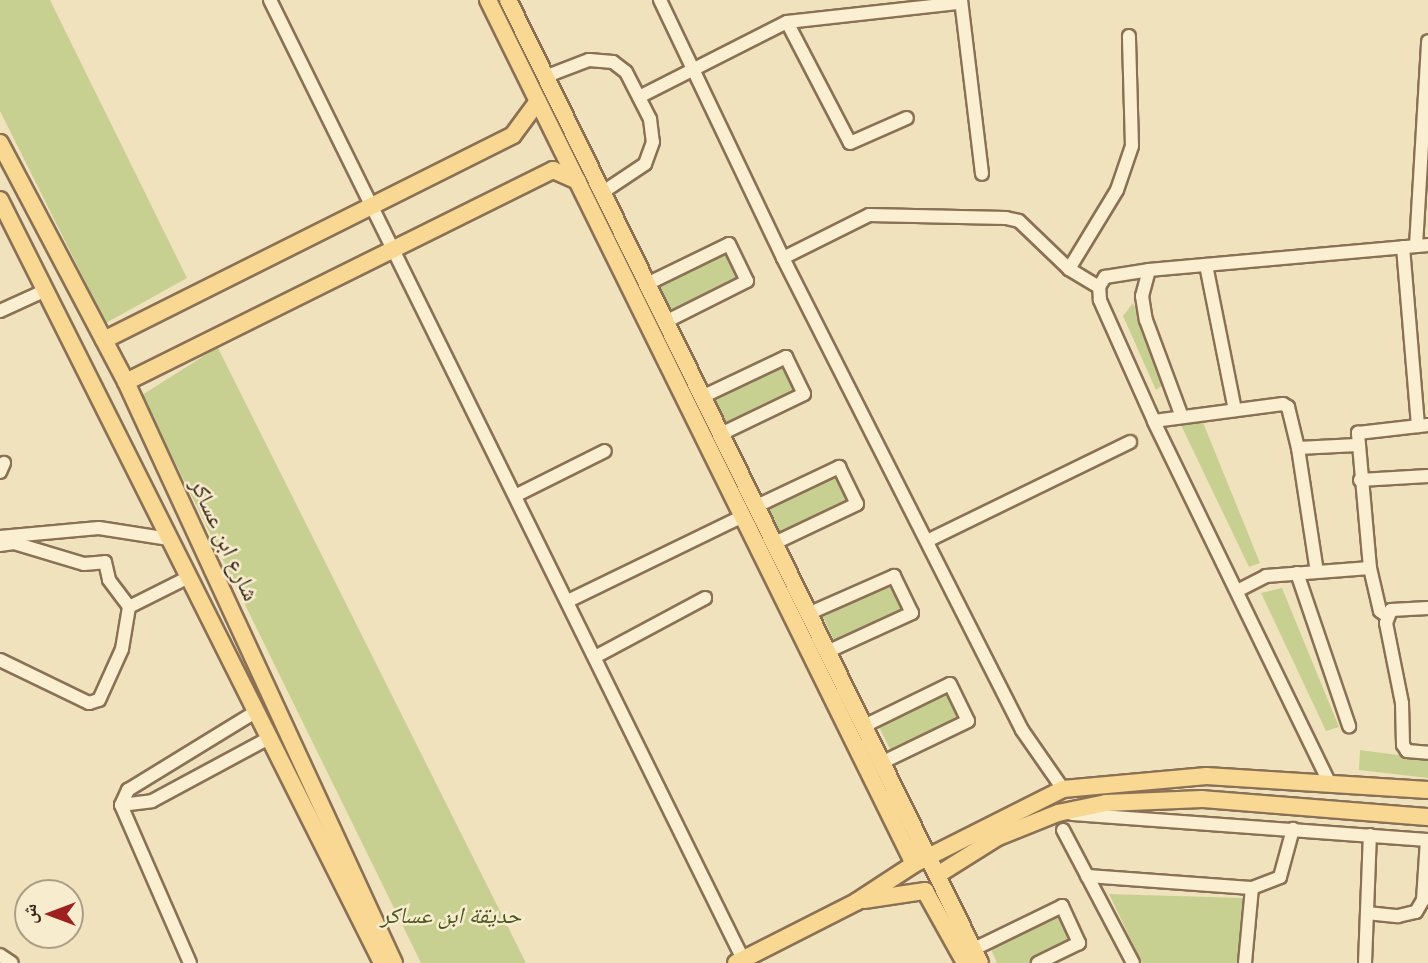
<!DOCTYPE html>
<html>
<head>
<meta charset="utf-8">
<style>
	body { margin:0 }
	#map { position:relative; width:1428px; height:963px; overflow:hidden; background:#f1e2be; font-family:"Times New Roman","Noto Naskh Arabic",serif }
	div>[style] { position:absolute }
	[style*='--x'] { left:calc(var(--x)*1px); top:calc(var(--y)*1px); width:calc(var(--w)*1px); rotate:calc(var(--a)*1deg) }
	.green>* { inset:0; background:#c8d091 }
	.roads { filter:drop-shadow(2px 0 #8a7155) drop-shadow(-2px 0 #8a7155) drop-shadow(0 2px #8a7155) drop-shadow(0 -2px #8a7155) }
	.minor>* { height:12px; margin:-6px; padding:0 6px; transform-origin:6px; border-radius:6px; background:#fbefd1 }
	.major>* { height:16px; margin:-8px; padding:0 8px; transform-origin:8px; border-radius:8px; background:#f8d892 }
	span { translate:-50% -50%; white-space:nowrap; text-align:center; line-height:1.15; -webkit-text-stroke:5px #f8ecce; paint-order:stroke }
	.street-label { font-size:23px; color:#39291b }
	.park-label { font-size:23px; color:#495720; font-style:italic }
	.north { position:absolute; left:14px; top:879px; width:70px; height:70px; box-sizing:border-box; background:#f8ecce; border:2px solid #ac9e86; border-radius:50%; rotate:270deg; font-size:19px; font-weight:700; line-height:28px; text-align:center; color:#39291b }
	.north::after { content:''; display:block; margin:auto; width:24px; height:32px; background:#9e2122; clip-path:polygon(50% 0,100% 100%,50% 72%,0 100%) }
</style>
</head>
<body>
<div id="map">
	<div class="green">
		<div style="clip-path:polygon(0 0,50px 0,187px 278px,106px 323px,0 111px)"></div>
		<div style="clip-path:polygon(729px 251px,742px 279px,671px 314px,658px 285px)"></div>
		<div style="clip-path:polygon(1133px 303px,1164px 384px,1156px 390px,1123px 316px)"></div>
		<div style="clip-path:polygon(218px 347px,218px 348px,526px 963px,421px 963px,142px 395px)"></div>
		<div style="clip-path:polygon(785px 364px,799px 392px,728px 426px,714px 398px)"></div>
		<div style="clip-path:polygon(1202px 420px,1260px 563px,1249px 567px,1180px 423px)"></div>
		<div style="clip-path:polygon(838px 473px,852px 502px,781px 536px,767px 508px)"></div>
		<div style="clip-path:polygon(893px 582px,907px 611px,836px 645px,823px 617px)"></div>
		<div style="clip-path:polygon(1282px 588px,1339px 727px,1326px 731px,1261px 593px)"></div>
		<div style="clip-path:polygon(949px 691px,963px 719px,892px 753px,878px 725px)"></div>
		<div style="clip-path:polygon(1360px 750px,1428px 759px,1428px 778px,1359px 770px)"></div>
		<div style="clip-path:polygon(1109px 894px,1243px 898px,1239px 963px,1142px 963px)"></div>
		<div style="clip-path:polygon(1060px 913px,1074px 941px,1029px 963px,997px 963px,990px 947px)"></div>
	</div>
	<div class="roads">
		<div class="minor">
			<div style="--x:270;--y:0;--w:1069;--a:63.75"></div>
			<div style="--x:660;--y:0;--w:286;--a:64.5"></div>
			<div style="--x:783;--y:258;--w:529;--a:63.14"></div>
			<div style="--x:1022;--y:730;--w:72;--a:55.2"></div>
			<div style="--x:961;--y:0;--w:175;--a:83.1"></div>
			<div style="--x:787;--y:22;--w:136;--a:62.5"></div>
			<div style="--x:850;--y:143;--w:62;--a:-23.7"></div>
			<div style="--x:547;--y:76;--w:45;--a:-20.9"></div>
			<div style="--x:589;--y:60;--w:24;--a:5"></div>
			<div style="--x:613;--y:62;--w:16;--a:38"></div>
			<div style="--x:626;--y:72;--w:53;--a:62.9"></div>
			<div style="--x:650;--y:119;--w:23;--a:83"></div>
			<div style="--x:653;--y:142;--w:23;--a:110"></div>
			<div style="--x:645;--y:164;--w:50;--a:146.3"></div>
			<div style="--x:639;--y:97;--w:166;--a:-26.9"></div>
			<div style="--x:787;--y:22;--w:174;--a:-6.3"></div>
			<div style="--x:1416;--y:246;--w:205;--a:-86.6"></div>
			<div style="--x:1403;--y:247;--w:180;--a:85.2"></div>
			<div style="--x:783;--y:258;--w:96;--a:-26.6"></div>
			<div style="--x:869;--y:215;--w:137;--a:1.3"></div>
			<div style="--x:1006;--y:218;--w:13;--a:13"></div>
			<div style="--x:1019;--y:221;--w:69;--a:43.8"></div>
			<div style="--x:1069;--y:269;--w:35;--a:31"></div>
			<div style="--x:1206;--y:265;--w:148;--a:78.7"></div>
			<div style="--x:1069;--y:269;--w:92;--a:-58.7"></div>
			<div style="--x:1117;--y:190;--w:46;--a:-71.2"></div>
			<div style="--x:1132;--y:146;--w:110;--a:-91.6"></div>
			<div style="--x:1149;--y:270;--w:27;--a:105"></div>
			<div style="--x:1142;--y:296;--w:24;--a:81"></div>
			<div style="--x:1146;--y:320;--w:103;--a:69.6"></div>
			<div style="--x:647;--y:284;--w:91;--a:-26"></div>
			<div style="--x:729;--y:244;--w:41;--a:64.1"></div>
			<div style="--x:747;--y:281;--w:89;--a:153.4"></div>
			<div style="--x:0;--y:311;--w:51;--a:-24.5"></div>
			<div style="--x:704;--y:396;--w:91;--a:-25.4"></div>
			<div style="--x:786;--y:357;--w:41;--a:64.1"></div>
			<div style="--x:804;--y:394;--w:90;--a:154.3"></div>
			<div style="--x:1154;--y:421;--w:130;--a:-7.5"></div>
			<div style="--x:1283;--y:404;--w:6;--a:31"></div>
			<div style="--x:1288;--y:407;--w:42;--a:76.3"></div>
			<div style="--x:1298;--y:448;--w:59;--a:-2.9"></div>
			<div style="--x:1298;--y:448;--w:125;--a:81.3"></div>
			<div style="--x:0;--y:472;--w:10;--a:-66"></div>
			<div style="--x:1360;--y:480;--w:68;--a:-3.4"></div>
			<div style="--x:517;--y:495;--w:98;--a:-26.6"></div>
			<div style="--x:759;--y:505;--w:89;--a:-25.4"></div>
			<div style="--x:839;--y:467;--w:41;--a:64.1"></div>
			<div style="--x:857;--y:504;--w:91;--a:154.6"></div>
			<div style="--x:0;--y:537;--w:99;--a:-5.2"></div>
			<div style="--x:99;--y:528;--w:71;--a:8.9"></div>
			<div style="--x:927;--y:541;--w:226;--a:-26"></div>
			<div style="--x:0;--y:545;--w:14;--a:-8"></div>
			<div style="--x:14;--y:543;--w:73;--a:16.7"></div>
			<div style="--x:84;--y:564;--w:21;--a:-5"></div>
			<div style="--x:105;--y:562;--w:18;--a:77"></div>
			<div style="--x:109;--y:580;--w:34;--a:53"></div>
			<div style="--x:1370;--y:568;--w:44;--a:76.9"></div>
			<div style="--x:1380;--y:611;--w:9;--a:36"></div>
			<div style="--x:1297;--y:573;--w:162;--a:71.2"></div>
			<div style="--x:1237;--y:591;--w:33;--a:-27"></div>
			<div style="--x:1266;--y:576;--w:104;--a:-4.4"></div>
			<div style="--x:1370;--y:568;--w:136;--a:-95.1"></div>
			<div style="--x:1358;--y:433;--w:70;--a:-6.5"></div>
			<div style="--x:568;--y:601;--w:195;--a:-25.9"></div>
			<div style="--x:1428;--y:608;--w:37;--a:177"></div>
			<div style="--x:1391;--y:610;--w:14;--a:111"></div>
			<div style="--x:1386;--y:623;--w:82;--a:78.7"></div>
			<div style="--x:1402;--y:703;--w:42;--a:88.6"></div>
			<div style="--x:1403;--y:745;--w:7;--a:56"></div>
			<div style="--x:1407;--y:751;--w:21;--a:5"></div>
			<div style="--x:810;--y:613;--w:92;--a:-23.8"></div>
			<div style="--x:894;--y:576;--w:41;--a:64.1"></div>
			<div style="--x:912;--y:613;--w:91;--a:155.4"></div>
			<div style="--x:595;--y:657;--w:125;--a:-28.2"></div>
			<div style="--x:0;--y:660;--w:99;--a:25.8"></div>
			<div style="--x:89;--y:703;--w:10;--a:-17"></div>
			<div style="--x:99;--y:700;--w:56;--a:-65.7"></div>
			<div style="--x:122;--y:649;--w:43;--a:-80.5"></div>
			<div style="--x:129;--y:607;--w:67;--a:-26.6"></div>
			<div style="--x:866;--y:725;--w:93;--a:-26"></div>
			<div style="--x:950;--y:684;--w:41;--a:64.1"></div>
			<div style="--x:968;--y:721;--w:94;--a:154.2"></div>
			<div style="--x:1329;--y:782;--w:401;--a:-115.9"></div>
			<div style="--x:1154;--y:421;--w:133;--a:-114.1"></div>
			<div style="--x:1100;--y:300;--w:13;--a:-94"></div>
			<div style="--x:1099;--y:287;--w:12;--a:-59"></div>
			<div style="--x:1105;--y:277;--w:45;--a:-9"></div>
			<div style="--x:1149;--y:270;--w:280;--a:-5.1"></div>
			<div style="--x:121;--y:805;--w:31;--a:-7"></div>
			<div style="--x:152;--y:801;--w:135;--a:-28.3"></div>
			<div style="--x:1072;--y:814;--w:357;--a:4.2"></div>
			<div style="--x:1063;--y:830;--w:150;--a:62.2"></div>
			<div style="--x:1087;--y:876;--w:165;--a:4.2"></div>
			<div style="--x:1367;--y:913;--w:31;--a:6"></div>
			<div style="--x:1398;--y:916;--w:18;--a:-13"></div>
			<div style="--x:1416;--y:912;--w:14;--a:-60"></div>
			<div style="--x:1423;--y:900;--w:60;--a:-86.2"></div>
			<div style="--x:974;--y:949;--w:98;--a:-26"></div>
			<div style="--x:1062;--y:906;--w:41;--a:65.3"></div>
			<div style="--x:1079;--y:943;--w:46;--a:154"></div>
			<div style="--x:0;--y:955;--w:14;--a:34"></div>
			<div style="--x:190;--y:963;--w:172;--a:-113.6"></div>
			<div style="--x:121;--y:805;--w:17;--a:-65"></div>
			<div style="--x:128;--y:790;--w:151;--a:-31.5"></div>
			<div style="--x:1245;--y:963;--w:75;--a:-84.7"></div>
			<div style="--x:1252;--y:888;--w:30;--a:-21"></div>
			<div style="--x:1280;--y:877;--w:50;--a:-74.8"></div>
			<div style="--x:1365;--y:963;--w:128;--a:-87.8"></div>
		</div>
		<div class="major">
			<div style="--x:488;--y:0;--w:963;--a:63.75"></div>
			<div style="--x:508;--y:0;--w:1072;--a:63.89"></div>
			<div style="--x:0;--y:143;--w:270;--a:62.2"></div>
			<div style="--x:126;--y:382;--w:640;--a:65.24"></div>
			<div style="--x:0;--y:200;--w:853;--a:63.4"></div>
			<div style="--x:104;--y:340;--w:457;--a:-26.6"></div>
			<div style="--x:513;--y:135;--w:42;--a:-53.7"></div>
			<div style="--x:126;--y:382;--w:477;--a:-26.4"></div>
			<div style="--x:553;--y:170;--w:27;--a:24"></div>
			<div style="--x:939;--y:874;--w:70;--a:-32.1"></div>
			<div style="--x:998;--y:837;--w:65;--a:-21.8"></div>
			<div style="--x:1058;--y:813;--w:49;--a:-11.8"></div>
			<div style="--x:1106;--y:803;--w:96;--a:-2.4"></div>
			<div style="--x:1202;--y:799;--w:227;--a:4.6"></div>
			<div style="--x:864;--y:900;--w:62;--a:-8.4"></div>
			<div style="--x:925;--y:891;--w:82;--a:60.9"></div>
			<div style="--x:736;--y:963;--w:135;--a:-26.9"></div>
			<div style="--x:856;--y:902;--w:69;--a:-33.2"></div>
			<div style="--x:914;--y:864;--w:167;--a:-26.7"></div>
			<div style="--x:1063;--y:789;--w:144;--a:-5.2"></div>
			<div style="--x:1206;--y:776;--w:222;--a:3.6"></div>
		</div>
	</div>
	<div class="street-label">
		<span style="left:224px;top:540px;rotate:65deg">شارع ابن عساكر</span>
	</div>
	<div class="park-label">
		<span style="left:451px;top:916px">حديقة ابن عساكر</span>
	</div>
	<div class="north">ش</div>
</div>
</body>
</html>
